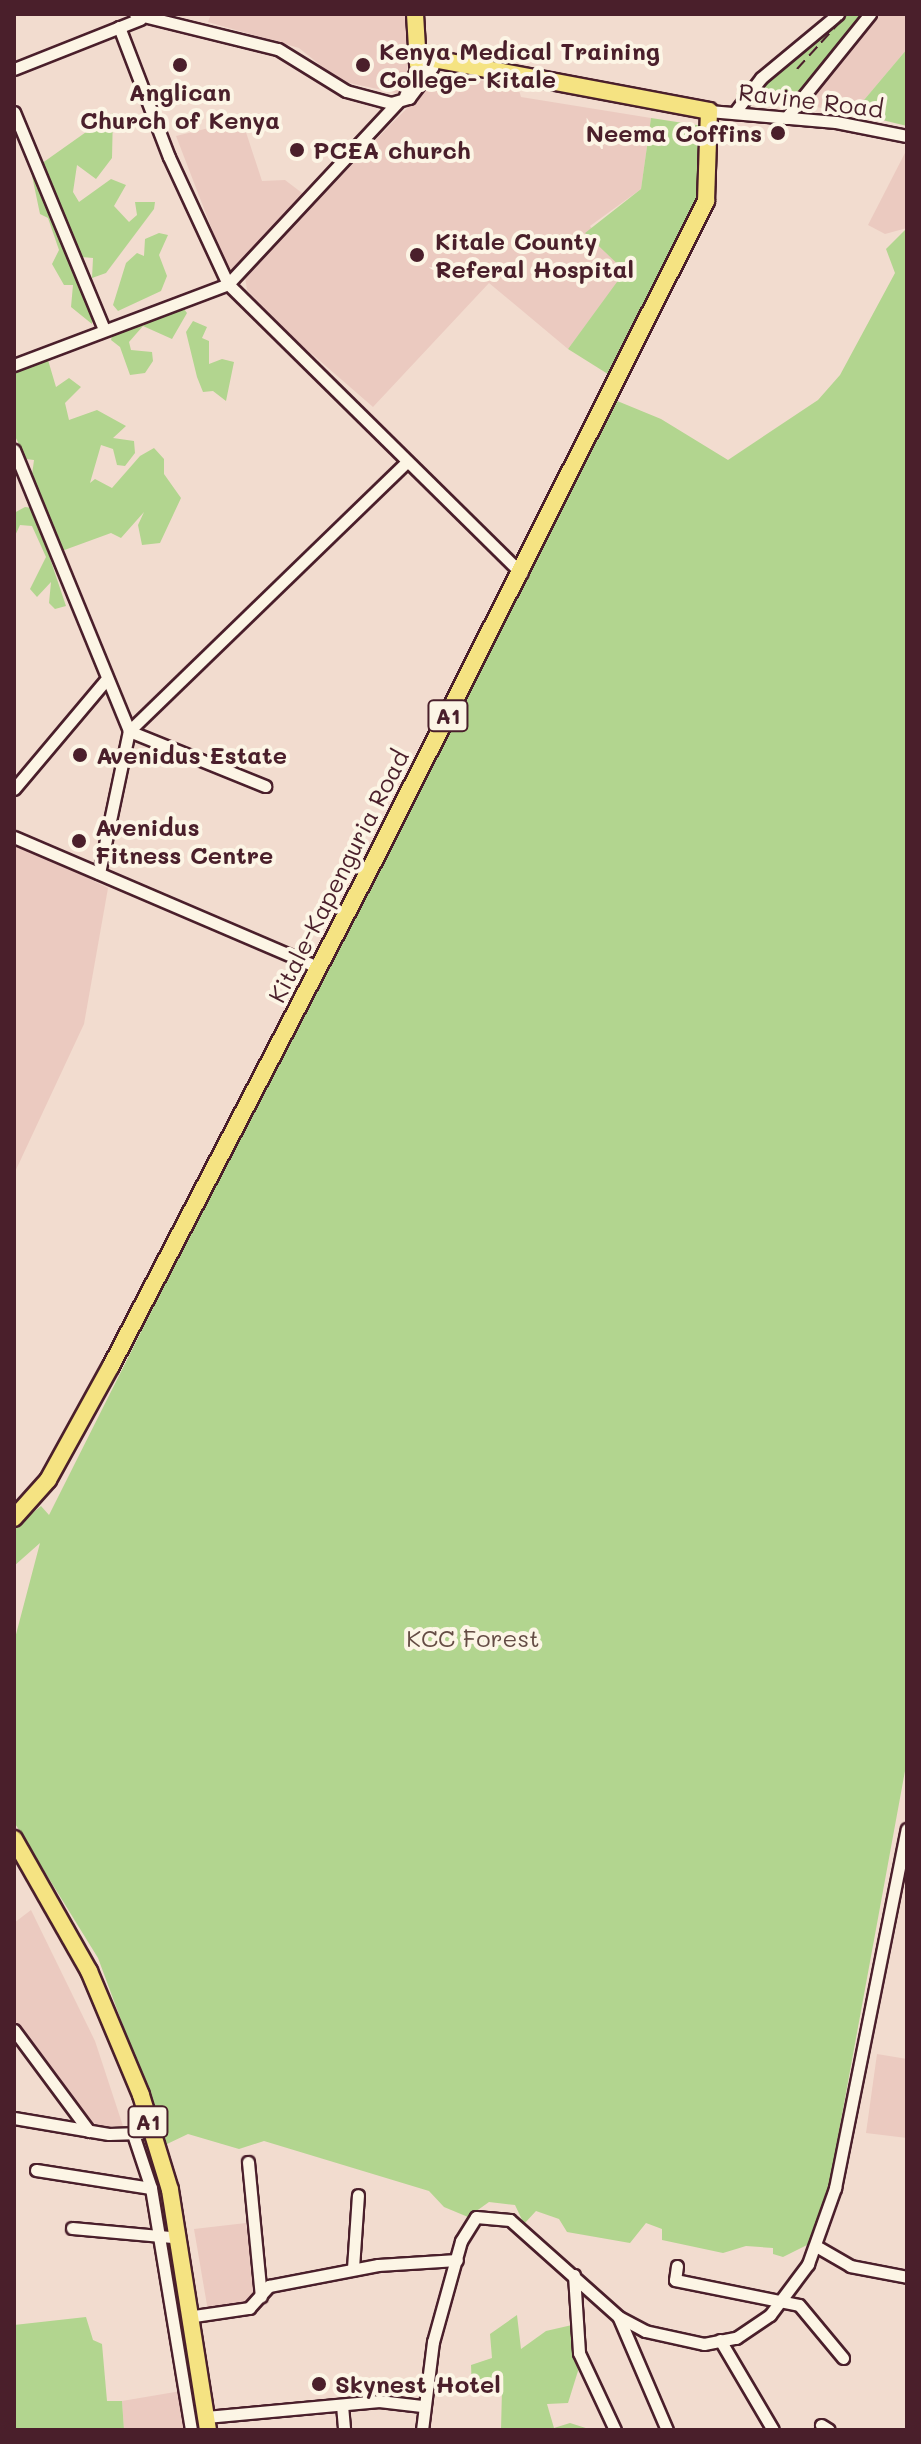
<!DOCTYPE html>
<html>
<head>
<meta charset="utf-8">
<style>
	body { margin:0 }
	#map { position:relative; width:921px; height:2444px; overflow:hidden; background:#f2dccf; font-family:Mali,sans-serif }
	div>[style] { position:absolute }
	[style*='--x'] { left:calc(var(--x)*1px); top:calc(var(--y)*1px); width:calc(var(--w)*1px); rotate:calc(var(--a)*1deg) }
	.built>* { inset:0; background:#ebcac0 }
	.green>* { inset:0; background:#b2d58f }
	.roads { filter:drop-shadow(2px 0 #4a1f2b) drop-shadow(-2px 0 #4a1f2b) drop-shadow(0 2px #4a1f2b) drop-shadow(0 -2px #4a1f2b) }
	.minor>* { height:11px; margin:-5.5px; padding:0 5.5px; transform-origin:5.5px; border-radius:5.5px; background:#fcf5e5 }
	.highway>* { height:16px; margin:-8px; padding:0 8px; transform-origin:8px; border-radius:8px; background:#f5e382 }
	.rail>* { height:2px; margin-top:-1px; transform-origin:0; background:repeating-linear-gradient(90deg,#4a1f2b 0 12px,transparent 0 18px) }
	.dots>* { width:22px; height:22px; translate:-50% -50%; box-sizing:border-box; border:4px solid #fcf5e5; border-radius:50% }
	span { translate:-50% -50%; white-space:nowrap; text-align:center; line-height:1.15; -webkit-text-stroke:8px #fcf5e5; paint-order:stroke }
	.shield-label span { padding:2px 6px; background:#fcf5e5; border:2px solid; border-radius:6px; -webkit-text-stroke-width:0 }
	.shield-label { font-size:22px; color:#4a1f2b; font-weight:700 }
	.poi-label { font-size:24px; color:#4a1f2b; font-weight:700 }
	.left { translate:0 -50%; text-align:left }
	.right { translate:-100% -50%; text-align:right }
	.street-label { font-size:24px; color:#4a1f2b }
	.park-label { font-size:24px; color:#644c44 }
	.frame { position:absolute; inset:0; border:16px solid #4a1f2b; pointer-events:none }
</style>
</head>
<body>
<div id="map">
	<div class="built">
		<div style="clip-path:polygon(211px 14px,409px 14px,407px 81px,401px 94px,340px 81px,299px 48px,208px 22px)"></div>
		<div style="clip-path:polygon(875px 14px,907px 14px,907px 49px,853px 113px,803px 105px)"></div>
		<div style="clip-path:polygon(449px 75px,518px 87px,521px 97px,651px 118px,641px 189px,590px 226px,626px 271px,568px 349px,489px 283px,373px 407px,297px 341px,247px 290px,245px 277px,391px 124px,435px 81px)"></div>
		<div style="clip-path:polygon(242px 120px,262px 181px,285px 180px,306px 196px,236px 269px,228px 271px,176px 136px)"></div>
		<div style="clip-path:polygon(907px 149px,907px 228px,885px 234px,868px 225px)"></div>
		<div style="clip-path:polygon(14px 841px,108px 888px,84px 1024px,14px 1174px)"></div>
		<div style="clip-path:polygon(31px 1910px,95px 2041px,123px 2126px,95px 2128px,14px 2023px,14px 1923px)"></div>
		<div style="clip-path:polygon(877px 2054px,907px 2059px,907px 2138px,866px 2133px)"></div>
		<div style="clip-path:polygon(246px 2223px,257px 2296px,244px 2307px,208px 2311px,194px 2229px)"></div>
		<div style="clip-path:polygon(181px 2391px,186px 2430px,124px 2430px,122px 2401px)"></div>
	</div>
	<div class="green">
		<div style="clip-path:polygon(828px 14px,879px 14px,803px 105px,736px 94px)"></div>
		<div style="clip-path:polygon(907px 49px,907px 126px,853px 113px)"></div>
		<div style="clip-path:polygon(113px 113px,112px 158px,96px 179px,77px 165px,73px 192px,79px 202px,111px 179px,126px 185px,114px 206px,129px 222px,137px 215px,135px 202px,155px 202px,154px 209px,106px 273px,92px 278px,93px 258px,82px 257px,80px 282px,93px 309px,92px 324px,71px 307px,73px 285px,64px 285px,52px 264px,59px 250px,48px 218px,40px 214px,31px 171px)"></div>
		<div style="clip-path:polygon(651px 118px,703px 126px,699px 204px,611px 376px,568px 349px,625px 271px,585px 233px,641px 189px)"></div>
		<div style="clip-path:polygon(907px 228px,907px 1760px,828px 2191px,809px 2244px,783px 2257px,773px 2254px,773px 2248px,746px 2246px,723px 2253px,662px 2240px,662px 2229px,646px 2223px,630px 2243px,567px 2232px,559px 2219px,536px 2211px,524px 2224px,515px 2205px,489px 2202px,468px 2217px,444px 2207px,429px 2191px,264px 2141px,239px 2149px,188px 2134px,167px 2144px,98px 1958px,14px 1822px,14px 1642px,40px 1543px,14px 1566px,14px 1528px,41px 1506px,49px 1515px,610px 398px,661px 419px,728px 460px,818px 400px,840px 375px,895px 273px,886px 249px)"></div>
		<div style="clip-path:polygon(159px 233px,168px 235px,159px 255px,167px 276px,161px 291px,118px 311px,113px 305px,126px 263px,137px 253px,144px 256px,145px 239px)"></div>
		<div style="clip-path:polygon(181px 305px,187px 313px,172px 339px,143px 326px,129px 342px,131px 350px,152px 352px,153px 361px,145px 373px,130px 375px,120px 347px,111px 340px,113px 332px)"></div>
		<div style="clip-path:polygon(193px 321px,207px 327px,202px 338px,209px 341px,209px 364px,222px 359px,234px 362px,226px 401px,213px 391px,203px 392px,197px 377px,186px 332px)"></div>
		<div style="clip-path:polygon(48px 360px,56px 387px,69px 378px,81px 387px,65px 403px,69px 420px,97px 410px,126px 426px,113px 438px,134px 441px,135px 453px,125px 466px,117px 465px,113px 449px,101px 445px,90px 483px,95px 479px,112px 488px,140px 456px,154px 448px,164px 459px,164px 474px,181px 498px,160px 543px,142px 545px,138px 525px,144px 512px,121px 538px,111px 533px,59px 552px,32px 475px,34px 460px,26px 459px,14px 434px,14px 373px,26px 363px)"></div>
		<div style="clip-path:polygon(25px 507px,33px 508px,66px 606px,55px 609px,49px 603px,51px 582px,37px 597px,30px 589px,46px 557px,32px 526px,20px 525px,14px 538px,14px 513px)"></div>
		<div style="clip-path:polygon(517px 2315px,521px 2349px,546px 2331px,572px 2325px,578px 2371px,568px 2403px,547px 2404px,554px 2428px,570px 2423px,592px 2430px,501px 2430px,502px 2389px,472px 2390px,471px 2365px,492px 2358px,490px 2334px)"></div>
		<div style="clip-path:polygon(86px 2317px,93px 2340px,102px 2344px,107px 2401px,122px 2401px,124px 2430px,14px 2430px,14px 2325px)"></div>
	</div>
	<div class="roads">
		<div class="minor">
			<div style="--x:135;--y:14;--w:147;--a:13.8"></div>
			<div style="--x:278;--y:49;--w:80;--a:31.7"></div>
			<div style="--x:346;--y:91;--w:47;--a:14.9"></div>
			<div style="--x:391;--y:103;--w:19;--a:-16"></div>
			<div style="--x:409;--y:98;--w:39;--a:-53"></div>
			<div style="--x:119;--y:27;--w:139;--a:69"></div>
			<div style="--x:169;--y:157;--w:140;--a:65.1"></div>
			<div style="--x:228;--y:284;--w:249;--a:-47"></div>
			<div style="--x:14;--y:69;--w:136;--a:-21.6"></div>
			<div style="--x:405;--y:96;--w:34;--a:-67"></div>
			<div style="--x:709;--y:111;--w:127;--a:5"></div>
			<div style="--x:836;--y:122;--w:72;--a:11.2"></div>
			<div style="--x:14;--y:112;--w:235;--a:67.5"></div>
			<div style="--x:735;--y:112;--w:43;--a:-52.6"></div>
			<div style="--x:761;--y:78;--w:100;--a:-39.7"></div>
			<div style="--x:786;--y:118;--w:134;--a:-51.1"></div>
			<div style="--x:14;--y:365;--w:229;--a:-20.7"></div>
			<div style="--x:228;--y:284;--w:412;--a:44.6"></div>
			<div style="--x:14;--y:450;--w:304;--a:67.7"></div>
			<div style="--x:129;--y:731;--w:147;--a:22"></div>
			<div style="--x:14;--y:789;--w:141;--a:-49.9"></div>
			<div style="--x:14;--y:837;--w:330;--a:23.2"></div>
			<div style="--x:99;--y:873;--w:145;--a:-78.1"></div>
			<div style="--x:129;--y:731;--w:387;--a:-44.1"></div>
			<div style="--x:14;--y:2030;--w:126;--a:53.4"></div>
			<div style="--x:14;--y:2118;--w:96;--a:9.6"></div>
			<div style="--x:109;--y:2134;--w:31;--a:-2"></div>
			<div style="--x:248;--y:2162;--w:135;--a:84.5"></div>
			<div style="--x:36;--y:2170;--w:116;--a:8.9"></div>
			<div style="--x:151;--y:2188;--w:57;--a:-108.4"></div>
			<div style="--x:151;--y:2188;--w:245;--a:80.6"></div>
			<div style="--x:72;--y:2228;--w:98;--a:5.2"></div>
			<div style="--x:816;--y:2246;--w:39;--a:30"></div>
			<div style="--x:850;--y:2266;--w:58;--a:10.9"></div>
			<div style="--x:677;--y:2266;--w:14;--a:98"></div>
			<div style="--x:675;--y:2280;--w:126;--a:11.4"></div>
			<div style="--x:799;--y:2305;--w:69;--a:50.3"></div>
			<div style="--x:353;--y:2268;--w:73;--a:-86.1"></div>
			<div style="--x:574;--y:2275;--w:78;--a:86.3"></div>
			<div style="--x:579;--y:2353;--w:85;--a:64.9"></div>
			<div style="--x:194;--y:2316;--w:56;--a:-8.3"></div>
			<div style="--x:249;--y:2308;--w:30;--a:-48"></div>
			<div style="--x:269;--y:2286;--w:111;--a:-10.9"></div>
			<div style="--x:378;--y:2265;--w:79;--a:-3.6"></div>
			<div style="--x:619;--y:2318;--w:122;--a:66.8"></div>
			<div style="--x:720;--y:2340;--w:104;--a:59.5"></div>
			<div style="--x:342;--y:2405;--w:25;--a:85"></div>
			<div style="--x:206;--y:2417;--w:174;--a:-5.3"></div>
			<div style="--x:379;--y:2401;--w:43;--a:6.6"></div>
			<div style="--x:821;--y:2425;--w:9;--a:32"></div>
			<div style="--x:422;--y:2430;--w:89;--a:-82.9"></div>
			<div style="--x:433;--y:2342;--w:105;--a:-74.5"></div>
			<div style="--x:461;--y:2241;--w:28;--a:-58"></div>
			<div style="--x:476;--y:2217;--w:34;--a:5"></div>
			<div style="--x:510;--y:2220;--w:146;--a:41.7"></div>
			<div style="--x:619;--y:2317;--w:30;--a:28"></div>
			<div style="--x:645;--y:2331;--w:60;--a:12.4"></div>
			<div style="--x:704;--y:2344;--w:33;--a:-11"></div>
			<div style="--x:736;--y:2338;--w:41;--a:-34.1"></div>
			<div style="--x:770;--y:2315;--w:64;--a:-53.3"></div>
			<div style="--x:808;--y:2264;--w:81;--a:-70.4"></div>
			<div style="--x:835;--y:2188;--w:366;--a:-78.7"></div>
		</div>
		<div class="highway">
			<div style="--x:415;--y:14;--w:51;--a:86.6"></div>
			<div style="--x:14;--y:1518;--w:51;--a:-48.2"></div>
			<div style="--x:48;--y:1480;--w:130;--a:-61.1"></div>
			<div style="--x:111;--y:1366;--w:578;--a:-62.5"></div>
			<div style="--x:378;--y:853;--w:730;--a:-63.29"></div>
			<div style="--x:706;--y:201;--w:90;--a:-88.1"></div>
			<div style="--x:709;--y:111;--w:296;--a:-169.3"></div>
			<div style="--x:14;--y:1839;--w:152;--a:60.4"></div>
			<div style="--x:89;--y:1971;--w:134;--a:67.2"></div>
			<div style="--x:141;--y:2095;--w:99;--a:73"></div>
			<div style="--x:170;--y:2190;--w:243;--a:81"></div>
		</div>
	</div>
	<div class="rail">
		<div style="--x:797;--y:69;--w:74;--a:-47.7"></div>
	</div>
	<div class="dots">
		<div style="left:180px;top:65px;background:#4a1f2b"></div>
		<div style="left:363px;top:65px;background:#4a1f2b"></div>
		<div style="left:778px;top:133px;background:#4a1f2b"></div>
		<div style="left:297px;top:150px;background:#4a1f2b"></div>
		<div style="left:417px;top:255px;background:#4a1f2b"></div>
		<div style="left:80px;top:755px;background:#4a1f2b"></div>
		<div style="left:79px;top:841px;background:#4a1f2b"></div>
		<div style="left:319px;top:2384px;background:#4a1f2b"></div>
	</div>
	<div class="shield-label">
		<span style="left:448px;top:716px">A1</span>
		<span style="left:148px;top:2122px">A1</span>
	</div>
	<div class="poi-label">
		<span class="left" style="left:379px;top:65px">Kenya Medical Training<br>College- Kitale</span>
		<span style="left:180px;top:106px">Anglican<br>Church of Kenya</span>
		<span class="right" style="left:762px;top:133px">Neema Coffins</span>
		<span class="left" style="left:313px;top:150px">PCEA church</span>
		<span class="left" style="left:435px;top:255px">Kitale County<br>Referal Hospital</span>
		<span class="left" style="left:96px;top:755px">Avenidus Estate</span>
		<span class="left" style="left:95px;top:841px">Avenidus<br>Fitness Centre</span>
		<span class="left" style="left:335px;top:2384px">Skynest Hotel</span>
	</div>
	<div class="street-label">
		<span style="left:811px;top:100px;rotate:7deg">Ravine Road</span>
		<span style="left:338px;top:876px;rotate:-63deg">Kitale-Kapenguria Road</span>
	</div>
	<div class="park-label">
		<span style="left:473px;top:1638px">KCC Forest</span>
	</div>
	<div class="frame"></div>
</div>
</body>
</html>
